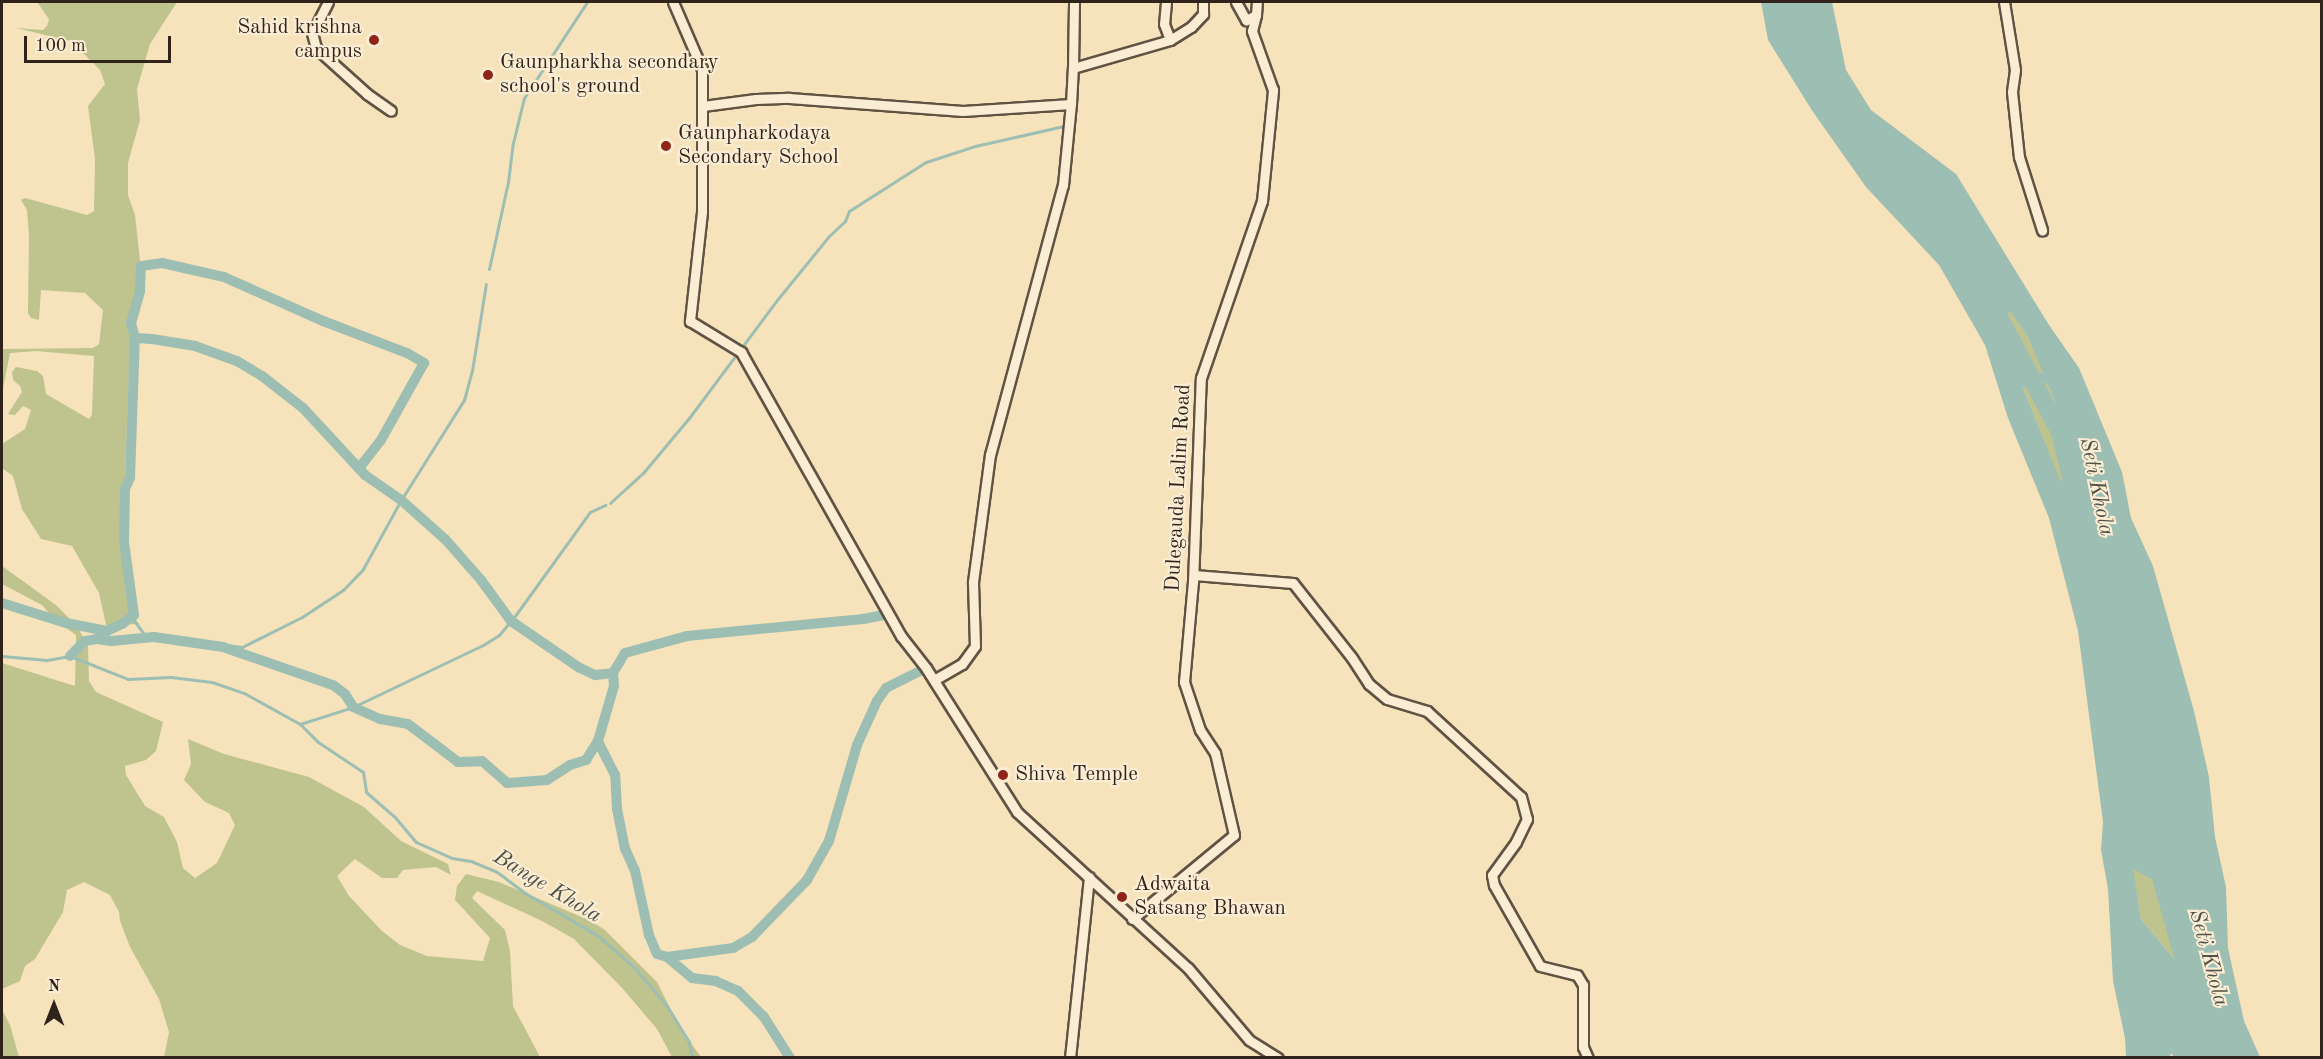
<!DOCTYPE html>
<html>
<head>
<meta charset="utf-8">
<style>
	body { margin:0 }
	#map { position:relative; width:2323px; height:1059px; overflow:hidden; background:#f7e3bb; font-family:"Old Standard TT",serif }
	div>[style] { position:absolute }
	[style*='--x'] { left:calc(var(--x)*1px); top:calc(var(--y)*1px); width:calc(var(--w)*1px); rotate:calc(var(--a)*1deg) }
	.green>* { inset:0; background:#bfc38e }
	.water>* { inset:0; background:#9dbeb2 }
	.stream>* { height:3px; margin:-1.5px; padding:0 1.5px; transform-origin:1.5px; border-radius:1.5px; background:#9dbeb2 }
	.canal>* { height:10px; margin:-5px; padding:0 5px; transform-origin:5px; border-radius:5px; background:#9dbeb2 }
	.river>* { height:18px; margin:-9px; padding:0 9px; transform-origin:9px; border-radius:9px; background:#9dbeb2 }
	.roads { filter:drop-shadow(2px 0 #615344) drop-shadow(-2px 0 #615344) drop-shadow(0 2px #615344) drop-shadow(0 -2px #615344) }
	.minor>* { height:9px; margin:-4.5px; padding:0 4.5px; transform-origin:4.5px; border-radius:4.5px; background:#faedd3 }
	.dots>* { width:16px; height:16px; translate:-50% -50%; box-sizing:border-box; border:3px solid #faedd3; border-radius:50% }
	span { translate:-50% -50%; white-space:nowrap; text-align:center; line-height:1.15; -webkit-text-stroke:4.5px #faedd3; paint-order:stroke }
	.poi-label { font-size:21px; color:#2f231c }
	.right { translate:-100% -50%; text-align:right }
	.left { translate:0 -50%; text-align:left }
	.street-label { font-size:21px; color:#2f231c }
	.water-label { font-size:22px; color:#505249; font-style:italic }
	.frame { position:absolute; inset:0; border:3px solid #2f231c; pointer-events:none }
	.north { position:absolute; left:24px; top:975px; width:60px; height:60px; -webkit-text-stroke:4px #faedd3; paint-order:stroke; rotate:0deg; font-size:16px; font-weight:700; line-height:24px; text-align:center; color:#2f231c }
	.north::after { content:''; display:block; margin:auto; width:21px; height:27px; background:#2f231c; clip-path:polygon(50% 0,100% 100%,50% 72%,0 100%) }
	.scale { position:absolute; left:24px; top:36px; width:147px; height:27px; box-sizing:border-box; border:3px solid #2f231c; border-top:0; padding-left:8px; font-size:18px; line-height:21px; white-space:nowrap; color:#2f231c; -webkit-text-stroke:4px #faedd3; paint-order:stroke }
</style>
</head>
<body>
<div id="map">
	<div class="green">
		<div style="clip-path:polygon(37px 2px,177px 2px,150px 44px,137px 89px,140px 120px,128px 163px,128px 195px,135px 215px,141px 269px,139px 297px,131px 327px,122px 547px,131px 616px,139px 624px,106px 625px,99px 593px,72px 546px,41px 539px,22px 509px,13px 476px,2px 468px,2px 444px,25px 429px,31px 410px,23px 406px,15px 415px,8px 414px,22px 392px,20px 386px,13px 380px,12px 372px,16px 367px,37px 371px,43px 376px,46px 394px,89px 419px,92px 415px,94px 356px,36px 351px,10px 353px,2px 394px,2px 349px,93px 348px,99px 344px,103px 310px,85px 293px,41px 290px,39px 320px,31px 318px,28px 313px,29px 236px,27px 210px,21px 200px,25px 198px,87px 215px,94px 211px,95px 159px,88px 106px,105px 84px,100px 70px,71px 41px,16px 28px,43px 30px,47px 26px,49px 19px)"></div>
		<div style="clip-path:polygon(2010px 310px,2028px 337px,2044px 373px,2024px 371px,2010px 353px,2002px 322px)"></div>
		<div style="clip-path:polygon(2031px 383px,2047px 383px,2054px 399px,2066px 448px,2061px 483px,2023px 388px)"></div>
		<div style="clip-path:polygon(2px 566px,56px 605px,76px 625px,88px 645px,89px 681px,96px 692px,163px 722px,156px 751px,146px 760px,125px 766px,126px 775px,145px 806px,164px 817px,177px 842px,183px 868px,195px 878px,217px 863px,235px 825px,229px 813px,205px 802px,184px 780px,191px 764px,188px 739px,224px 754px,309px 777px,364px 807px,401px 841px,448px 864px,451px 875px,436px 867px,403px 870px,397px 878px,382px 878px,355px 859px,337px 876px,349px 896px,382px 931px,400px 945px,427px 956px,483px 961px,490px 938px,455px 900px,457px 886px,466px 874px,499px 882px,589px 920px,605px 930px,657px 982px,680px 1028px,701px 1057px,672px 1057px,657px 1029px,623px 989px,574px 939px,542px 921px,477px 891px,472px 898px,505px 930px,510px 951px,513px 1006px,540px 1057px,164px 1057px,169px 1032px,159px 999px,130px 947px,120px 921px,119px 912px,110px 895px,84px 882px,67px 890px,63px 912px,35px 959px,25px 966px,20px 981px,2px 989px,2px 663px,75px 686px,76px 635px,55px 620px,42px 605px,2px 584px)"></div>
		<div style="clip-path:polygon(2132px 868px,2160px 884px,2178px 906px,2191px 979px,2141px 919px)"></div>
		<div style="clip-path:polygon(2px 1010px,10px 1025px,19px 1057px,2px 1057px)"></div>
	</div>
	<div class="water">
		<div style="clip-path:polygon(evenodd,1761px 2px,1832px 2px,1846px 70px,1871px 110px,1956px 174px,2049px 325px,2079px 368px,2122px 472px,2131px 518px,2153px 566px,2194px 711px,2209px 777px,2215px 837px,2226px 887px,2228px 948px,2244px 1021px,2260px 1057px,2174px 1057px,2171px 1053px,2170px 1057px,2126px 1057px,2125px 1038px,2113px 981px,2108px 889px,2101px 850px,2103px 822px,2078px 631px,2049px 518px,2008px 418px,1985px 345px,1939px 265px,1866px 187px,1813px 112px,1768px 40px,1761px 2px,2010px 311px,2028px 337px,2043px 373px,2024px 371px,2010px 353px,2002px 322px,2010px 311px,1761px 2px,2031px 383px,2047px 383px,2054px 399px,2066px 448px,2061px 482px,2023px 388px,2031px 383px,1761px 2px,2133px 869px,2160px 884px,2178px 906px,2190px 978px,2141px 919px,2133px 869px)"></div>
	</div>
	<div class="stream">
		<div style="--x:489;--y:269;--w:89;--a:-77.7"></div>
		<div style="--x:508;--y:182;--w:39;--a:-83"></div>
		<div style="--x:513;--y:143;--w:46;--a:-76.3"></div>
		<div style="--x:524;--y:98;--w:115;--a:-56.7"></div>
		<div style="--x:610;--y:503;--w:45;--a:-42.3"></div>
		<div style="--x:643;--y:473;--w:72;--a:-50.1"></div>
		<div style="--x:689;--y:418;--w:147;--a:-53.3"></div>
		<div style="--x:777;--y:300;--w:82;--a:-50.9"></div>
		<div style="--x:829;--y:236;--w:22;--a:-43"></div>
		<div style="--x:845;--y:221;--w:11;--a:-68"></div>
		<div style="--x:849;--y:211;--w:91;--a:-32.5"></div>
		<div style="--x:926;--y:162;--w:52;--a:-18.1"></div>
		<div style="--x:975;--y:146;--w:91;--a:-12.7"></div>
		<div style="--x:133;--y:619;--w:19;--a:54"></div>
		<div style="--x:144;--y:634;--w:99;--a:7.6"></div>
		<div style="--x:242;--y:647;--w:67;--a:-26.6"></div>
		<div style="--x:302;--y:617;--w:49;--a:-33.4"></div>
		<div style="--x:343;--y:590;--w:29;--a:-46"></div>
		<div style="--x:363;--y:569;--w:79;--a:-61.2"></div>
		<div style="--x:401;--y:500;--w:118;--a:-57.8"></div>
		<div style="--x:464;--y:400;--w:30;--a:-75"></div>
		<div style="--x:472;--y:371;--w:88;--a:-80.9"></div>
		<div style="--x:512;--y:620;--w:133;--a:-54.2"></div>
		<div style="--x:590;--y:512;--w:17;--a:-25"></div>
		<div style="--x:2;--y:656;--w:45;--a:5.1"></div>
		<div style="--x:47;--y:660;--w:23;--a:-10"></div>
		<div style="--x:70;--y:656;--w:62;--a:21.6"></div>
		<div style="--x:128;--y:679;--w:43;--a:-2.7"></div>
		<div style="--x:171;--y:677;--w:41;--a:7"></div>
		<div style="--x:212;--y:682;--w:34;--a:19"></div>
		<div style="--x:244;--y:693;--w:64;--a:29"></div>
		<div style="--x:300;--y:724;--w:25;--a:45"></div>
		<div style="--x:318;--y:742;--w:54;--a:33.7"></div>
		<div style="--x:363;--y:772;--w:20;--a:81"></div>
		<div style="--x:366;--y:792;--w:37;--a:41"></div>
		<div style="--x:394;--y:816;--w:34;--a:50"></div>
		<div style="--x:416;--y:842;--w:39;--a:24"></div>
		<div style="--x:452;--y:858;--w:19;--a:9"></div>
		<div style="--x:471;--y:861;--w:28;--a:23"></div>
		<div style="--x:497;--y:872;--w:35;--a:37"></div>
		<div style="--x:525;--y:893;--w:83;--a:30.3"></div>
		<div style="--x:597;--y:935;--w:50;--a:41"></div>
		<div style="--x:635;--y:968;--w:50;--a:49.9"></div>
		<div style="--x:667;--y:1006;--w:42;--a:58.6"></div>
		<div style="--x:689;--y:1042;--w:16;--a:79"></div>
		<div style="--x:300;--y:724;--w:56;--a:-17.8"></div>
		<div style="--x:353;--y:707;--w:144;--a:-25.5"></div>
		<div style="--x:483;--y:645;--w:19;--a:-32"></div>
		<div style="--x:499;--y:635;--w:17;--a:-50"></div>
	</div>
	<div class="canal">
		<div style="--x:135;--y:338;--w:16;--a:-105"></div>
		<div style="--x:131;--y:323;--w:33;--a:-74"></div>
		<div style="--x:140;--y:291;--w:25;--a:-88"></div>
		<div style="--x:141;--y:266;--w:21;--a:-8"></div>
		<div style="--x:162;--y:263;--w:64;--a:12.7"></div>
		<div style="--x:224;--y:277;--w:108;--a:24"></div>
		<div style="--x:323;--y:321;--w:90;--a:20.9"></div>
		<div style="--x:407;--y:353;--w:20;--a:30"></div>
		<div style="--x:424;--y:363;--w:88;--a:119.2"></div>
		<div style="--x:381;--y:440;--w:36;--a:128"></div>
		<div style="--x:2;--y:603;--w:67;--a:17.4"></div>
		<div style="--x:66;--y:623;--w:42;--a:11"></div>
		<div style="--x:107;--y:631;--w:17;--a:-25"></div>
		<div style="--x:122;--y:624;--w:15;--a:-37"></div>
		<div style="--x:134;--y:615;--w:74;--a:-97.8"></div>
		<div style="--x:124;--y:542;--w:53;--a:-88.9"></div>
		<div style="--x:125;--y:489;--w:12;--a:-66"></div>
		<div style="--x:130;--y:478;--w:140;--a:-88"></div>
		<div style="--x:135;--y:338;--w:17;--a:3"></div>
		<div style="--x:152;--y:339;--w:44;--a:9.2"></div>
		<div style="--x:195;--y:346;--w:45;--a:19.7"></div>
		<div style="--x:237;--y:361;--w:29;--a:31"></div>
		<div style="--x:262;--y:376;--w:52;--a:38"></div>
		<div style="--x:303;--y:408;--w:91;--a:47.2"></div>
		<div style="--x:365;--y:475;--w:44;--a:34.8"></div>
		<div style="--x:401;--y:500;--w:59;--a:41.6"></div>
		<div style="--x:445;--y:539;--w:55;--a:48.7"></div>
		<div style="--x:481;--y:580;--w:51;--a:53.8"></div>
		<div style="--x:511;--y:621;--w:83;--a:34.3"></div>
		<div style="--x:580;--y:668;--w:17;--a:25"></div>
		<div style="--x:595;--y:675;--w:18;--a:-6"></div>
		<div style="--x:70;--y:656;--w:21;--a:-45"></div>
		<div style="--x:85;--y:641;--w:12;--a:-9"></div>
		<div style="--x:97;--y:639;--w:14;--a:8"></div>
		<div style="--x:111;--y:641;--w:43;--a:-5.3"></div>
		<div style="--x:154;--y:637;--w:70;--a:8.2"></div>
		<div style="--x:223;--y:647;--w:116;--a:19.1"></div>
		<div style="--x:333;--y:685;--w:15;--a:37"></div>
		<div style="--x:345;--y:694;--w:15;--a:58"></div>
		<div style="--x:353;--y:707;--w:30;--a:24"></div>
		<div style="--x:380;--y:719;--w:28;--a:10"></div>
		<div style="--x:408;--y:724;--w:63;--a:37.2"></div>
		<div style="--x:458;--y:762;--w:24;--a:-2"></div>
		<div style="--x:482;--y:761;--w:33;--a:41"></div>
		<div style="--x:507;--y:783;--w:40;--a:-4.3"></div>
		<div style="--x:547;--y:780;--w:27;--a:-33"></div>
		<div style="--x:570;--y:765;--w:17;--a:-17"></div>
		<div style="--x:586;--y:760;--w:22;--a:-58"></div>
		<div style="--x:667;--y:957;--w:67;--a:-7.8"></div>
		<div style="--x:733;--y:948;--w:22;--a:-30"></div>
		<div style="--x:752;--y:937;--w:79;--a:-46"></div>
		<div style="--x:807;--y:880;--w:45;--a:-60.6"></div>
		<div style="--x:829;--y:841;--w:100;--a:-73.7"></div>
		<div style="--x:857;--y:745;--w:48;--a:-65.6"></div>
		<div style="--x:877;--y:701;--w:16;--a:-55"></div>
		<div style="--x:886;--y:688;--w:45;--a:-26.6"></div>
		<div style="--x:790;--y:1058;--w:49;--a:-122.4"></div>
		<div style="--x:764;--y:1017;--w:37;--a:-135"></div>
		<div style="--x:738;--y:991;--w:24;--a:-156"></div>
		<div style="--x:716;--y:981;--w:24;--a:-173"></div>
		<div style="--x:692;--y:978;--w:33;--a:-140"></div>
		<div style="--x:667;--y:957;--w:10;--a:-163"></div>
		<div style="--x:657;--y:954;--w:21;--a:-113"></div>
		<div style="--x:649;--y:935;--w:66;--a:-102.3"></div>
		<div style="--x:635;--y:871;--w:24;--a:-114"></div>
		<div style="--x:625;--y:849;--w:41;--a:-101.3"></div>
		<div style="--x:617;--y:809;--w:34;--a:-93"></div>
		<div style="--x:615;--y:775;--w:38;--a:-117"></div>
		<div style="--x:598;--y:741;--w:57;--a:-73.8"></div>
		<div style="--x:614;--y:686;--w:13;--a:-94"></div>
		<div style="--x:613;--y:673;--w:23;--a:-59"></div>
		<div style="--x:625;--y:653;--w:64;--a:-15.3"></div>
		<div style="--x:687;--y:636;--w:177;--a:-5.5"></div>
		<div style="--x:863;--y:619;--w:25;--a:-11"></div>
	</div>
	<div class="river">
		<div style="--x:1992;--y:304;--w:145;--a:62"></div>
		<div style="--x:2060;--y:432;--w:46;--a:76.3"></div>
		<div style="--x:2158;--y:867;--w:137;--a:74.3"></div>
	</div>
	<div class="roads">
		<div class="minor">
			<div style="--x:328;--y:2;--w:35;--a:117"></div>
			<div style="--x:312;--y:33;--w:16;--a:75"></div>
			<div style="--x:316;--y:48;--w:69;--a:42"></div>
			<div style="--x:367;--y:94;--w:29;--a:35"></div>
			<div style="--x:673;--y:2;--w:73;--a:66.6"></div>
			<div style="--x:702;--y:69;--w:143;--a:90"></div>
			<div style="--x:702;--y:212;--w:110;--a:96.3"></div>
			<div style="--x:690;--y:321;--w:60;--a:31.3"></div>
			<div style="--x:741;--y:352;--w:326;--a:60.6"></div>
			<div style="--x:901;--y:636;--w:41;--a:52"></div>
			<div style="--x:926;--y:668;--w:170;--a:57.7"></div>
			<div style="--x:1017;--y:812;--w:231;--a:42.4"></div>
			<div style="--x:1188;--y:968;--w:94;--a:49.7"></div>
			<div style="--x:1249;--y:1040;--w:34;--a:32"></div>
			<div style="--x:1166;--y:2;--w:22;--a:95"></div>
			<div style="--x:1164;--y:24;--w:17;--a:69"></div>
			<div style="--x:1236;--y:2;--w:21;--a:61"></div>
			<div style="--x:1246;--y:20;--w:11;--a:-27"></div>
			<div style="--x:1256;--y:15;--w:13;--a:-86"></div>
			<div style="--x:2004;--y:2;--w:69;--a:80.8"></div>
			<div style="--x:2015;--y:70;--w:22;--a:98"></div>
			<div style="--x:2012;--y:92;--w:65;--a:83.9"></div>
			<div style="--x:2019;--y:157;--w:77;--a:72.5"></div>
			<div style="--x:1073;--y:68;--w:66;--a:-89.1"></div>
			<div style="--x:703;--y:106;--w:53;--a:-7.5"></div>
			<div style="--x:756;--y:99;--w:33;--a:-2"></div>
			<div style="--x:789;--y:98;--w:174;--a:4.3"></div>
			<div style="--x:963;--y:111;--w:108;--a:-3.7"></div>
			<div style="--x:1071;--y:104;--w:36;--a:-87"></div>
			<div style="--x:1073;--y:68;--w:101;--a:-16.1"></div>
			<div style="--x:1170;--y:40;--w:25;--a:-32"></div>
			<div style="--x:1191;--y:27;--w:18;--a:-47"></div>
			<div style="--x:1203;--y:14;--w:12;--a:-90"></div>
			<div style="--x:1194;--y:575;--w:99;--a:4.6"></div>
			<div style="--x:1293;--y:583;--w:95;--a:51.8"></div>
			<div style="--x:1352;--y:658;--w:31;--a:57"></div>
			<div style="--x:1369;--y:684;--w:23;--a:40"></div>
			<div style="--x:1387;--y:699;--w:42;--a:16.7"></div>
			<div style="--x:1427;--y:711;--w:127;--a:42.5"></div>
			<div style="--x:1521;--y:797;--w:23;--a:75"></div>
			<div style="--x:1527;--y:819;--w:25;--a:116"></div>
			<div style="--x:1516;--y:842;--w:41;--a:126"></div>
			<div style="--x:1492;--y:875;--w:10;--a:79"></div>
			<div style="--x:1494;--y:885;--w:93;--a:60.4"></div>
			<div style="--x:1540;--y:966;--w:38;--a:14"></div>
			<div style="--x:1577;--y:975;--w:12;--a:59"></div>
			<div style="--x:1583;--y:985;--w:62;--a:90"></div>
			<div style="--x:1583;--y:1047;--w:12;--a:66"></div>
			<div style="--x:934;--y:680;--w:32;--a:-30"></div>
			<div style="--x:962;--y:664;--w:22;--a:-54"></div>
			<div style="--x:975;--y:646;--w:64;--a:-91.8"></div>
			<div style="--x:973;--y:582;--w:128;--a:-82.4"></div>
			<div style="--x:990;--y:455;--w:280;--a:-74.9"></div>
			<div style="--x:1063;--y:185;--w:81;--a:-84.4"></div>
			<div style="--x:1132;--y:919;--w:132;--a:-39.5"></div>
			<div style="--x:1234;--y:835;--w:84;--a:-103"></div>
			<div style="--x:1215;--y:753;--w:27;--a:-123"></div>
			<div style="--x:1200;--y:730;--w:51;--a:-108.4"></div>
			<div style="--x:1184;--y:682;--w:100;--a:-84.9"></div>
			<div style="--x:1193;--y:582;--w:204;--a:-87.8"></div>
			<div style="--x:1201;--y:378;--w:187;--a:-71"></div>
			<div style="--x:1262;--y:201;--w:112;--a:-84.3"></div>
			<div style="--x:1273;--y:90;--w:63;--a:-109.6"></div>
			<div style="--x:1252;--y:31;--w:16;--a:-76"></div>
			<div style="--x:1070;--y:1058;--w:182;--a:-84"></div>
		</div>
	</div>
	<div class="dots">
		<div style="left:374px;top:40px;background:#8f2418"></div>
		<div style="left:488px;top:75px;background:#8f2418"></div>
		<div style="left:666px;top:146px;background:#8f2418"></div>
		<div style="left:1003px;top:775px;background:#8f2418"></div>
		<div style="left:1122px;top:897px;background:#8f2418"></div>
	</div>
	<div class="poi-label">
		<span class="right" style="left:362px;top:40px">Sahid krishna<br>campus</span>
		<span class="left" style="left:500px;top:75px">Gaunpharkha secondary<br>school's ground</span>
		<span class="left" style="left:678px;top:146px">Gaunpharkodaya<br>Secondary School</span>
		<span class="left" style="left:1015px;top:775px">Shiva Temple</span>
		<span class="left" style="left:1134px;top:897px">Adwaita<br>Satsang Bhawan</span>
	</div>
	<div class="street-label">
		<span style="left:1179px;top:488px;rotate:-87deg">Dulegauda Lalim Road</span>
	</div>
	<div class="water-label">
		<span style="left:2096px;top:487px;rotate:78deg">Seti Khola</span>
		<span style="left:547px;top:887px;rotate:31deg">Bange Khola</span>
		<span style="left:2208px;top:958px;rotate:75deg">Seti Khola</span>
	</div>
	<div class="frame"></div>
	<div class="north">N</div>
	<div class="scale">100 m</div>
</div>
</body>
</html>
